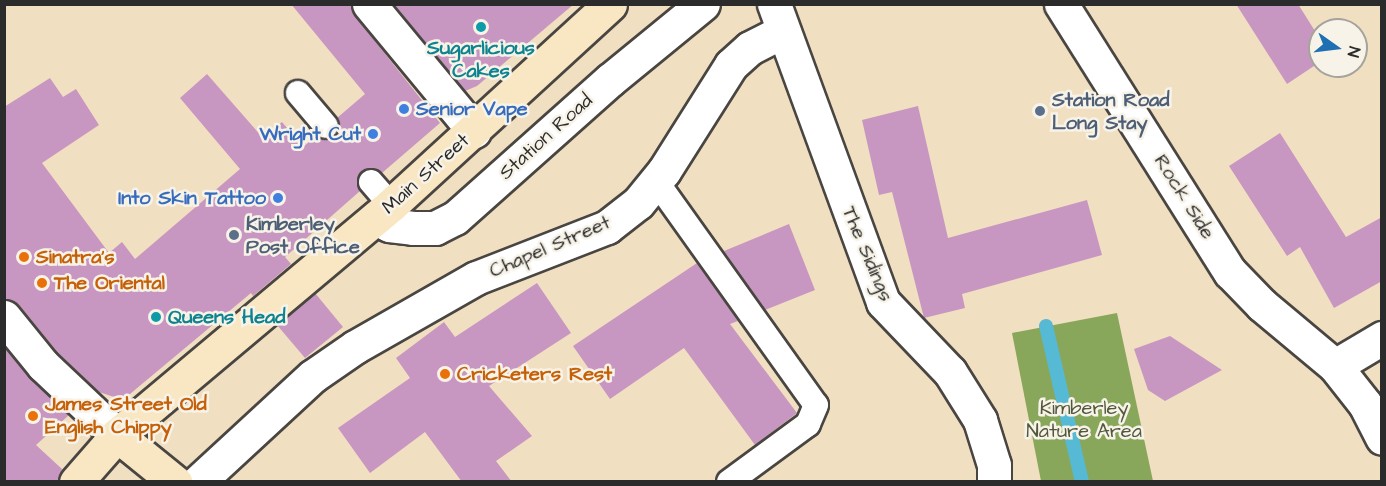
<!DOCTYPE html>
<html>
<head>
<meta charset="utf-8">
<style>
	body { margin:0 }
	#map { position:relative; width:1386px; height:486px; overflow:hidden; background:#f1dfc1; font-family:"Architects Daughter",sans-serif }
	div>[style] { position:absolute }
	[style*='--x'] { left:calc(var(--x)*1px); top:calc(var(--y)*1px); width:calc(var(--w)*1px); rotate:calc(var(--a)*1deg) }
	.forest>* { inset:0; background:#88a75a }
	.stream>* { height:14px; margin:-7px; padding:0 7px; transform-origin:7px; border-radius:7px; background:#56bad4 }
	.building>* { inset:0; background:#c897c1 }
	.roads { filter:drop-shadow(2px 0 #494642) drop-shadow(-2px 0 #494642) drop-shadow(0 2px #494642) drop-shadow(0 -2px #494642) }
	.lane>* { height:24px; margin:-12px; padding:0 12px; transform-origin:12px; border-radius:12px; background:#fff }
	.street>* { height:33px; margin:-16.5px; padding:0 16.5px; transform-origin:16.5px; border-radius:16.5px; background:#fff }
	.secondary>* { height:33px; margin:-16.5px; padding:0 16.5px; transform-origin:16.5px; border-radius:16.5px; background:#f9e7c3 }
	.dots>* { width:16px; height:16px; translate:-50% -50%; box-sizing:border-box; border:3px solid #f7f3e8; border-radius:50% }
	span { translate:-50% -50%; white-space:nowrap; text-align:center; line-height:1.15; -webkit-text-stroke:5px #f7f3e8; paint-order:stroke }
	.culture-label { font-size:20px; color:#0d838f; font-weight:700 }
	.left { translate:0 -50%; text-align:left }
	.service-label { font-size:20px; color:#4e5e75; font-weight:700 }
	.shop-label { font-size:20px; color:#366cbe; font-weight:700 }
	.right { translate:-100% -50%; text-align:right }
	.street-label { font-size:20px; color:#2b2b2b }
	.food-label { font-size:20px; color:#c56008; font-weight:700 }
	.park-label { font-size:20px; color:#51583c }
	.frame { position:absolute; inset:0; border:6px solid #2b2b2b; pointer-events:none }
	.north { position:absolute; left:1308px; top:18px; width:60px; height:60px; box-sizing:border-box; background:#f7f3e8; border:2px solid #a5a39c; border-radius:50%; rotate:104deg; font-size:16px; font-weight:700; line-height:24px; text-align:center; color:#2b2b2b }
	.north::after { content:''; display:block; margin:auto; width:21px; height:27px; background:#1f6fb2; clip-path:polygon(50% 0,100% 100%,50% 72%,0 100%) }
</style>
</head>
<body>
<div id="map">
	<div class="forest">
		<div style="clip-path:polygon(1117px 313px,1153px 481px,1041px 481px,1012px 333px)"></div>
	</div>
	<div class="stream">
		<div style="--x:1046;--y:326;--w:160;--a:77"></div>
	</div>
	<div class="building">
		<div style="clip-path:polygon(291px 4px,351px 4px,355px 16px,440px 123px,382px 173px,375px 168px,361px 172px,357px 184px,360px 191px,285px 257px,291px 264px,253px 296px,251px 293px,130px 394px,117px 398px,99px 392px,57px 352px,19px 305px,4px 299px,4px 107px,50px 78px,63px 97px,76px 89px,99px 125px,42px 163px,109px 253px,122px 242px,135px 259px,240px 169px,180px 98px,207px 74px,263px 138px,282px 122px,303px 147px,316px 136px,328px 140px,335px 137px,340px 130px,337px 118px,365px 94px)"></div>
		<div style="clip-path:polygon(394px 4px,574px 4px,477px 86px,465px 91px)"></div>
		<div style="clip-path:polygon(1236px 4px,1298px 4px,1320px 39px,1320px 62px,1287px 84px)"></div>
		<div style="clip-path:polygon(918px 106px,948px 238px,1087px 200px,1102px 255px,962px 294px,965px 308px,924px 318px,892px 192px,879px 195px,862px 120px)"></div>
		<div style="clip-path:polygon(1280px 133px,1346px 237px,1382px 217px,1382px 281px,1334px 308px,1300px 247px,1287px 256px,1229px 166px)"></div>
		<div style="clip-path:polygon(789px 224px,815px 290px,765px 310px,724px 251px)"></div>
		<div style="clip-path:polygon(697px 263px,738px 321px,730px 324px,797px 413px,755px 445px,684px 348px,610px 399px,573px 346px)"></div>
		<div style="clip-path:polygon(537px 283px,571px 333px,489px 386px,532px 436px,496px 461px,512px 482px,462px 482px,425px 432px,370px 473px,338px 428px,410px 378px,396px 358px,444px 322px,455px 337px)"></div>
		<div style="clip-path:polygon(315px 293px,343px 327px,305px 358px,277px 325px)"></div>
		<div style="clip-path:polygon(1170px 336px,1222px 370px,1165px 401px,1148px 390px,1134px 349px)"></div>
		<div style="clip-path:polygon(4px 347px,69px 415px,36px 445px,62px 469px,58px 482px,4px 482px)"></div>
	</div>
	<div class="roads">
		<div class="lane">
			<div style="--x:298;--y:93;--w:43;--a:49.7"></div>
			<div style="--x:656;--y:181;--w:275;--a:54.5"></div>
			<div style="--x:816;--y:405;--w:21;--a:113"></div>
			<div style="--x:808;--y:424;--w:98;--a:143.7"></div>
			<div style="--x:371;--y:182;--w:30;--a:49"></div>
		</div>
		<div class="street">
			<div style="--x:369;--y:4;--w:165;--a:50.4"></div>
			<div style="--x:774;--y:4;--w:317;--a:69.9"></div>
			<div style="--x:883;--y:302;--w:97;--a:46.3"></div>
			<div style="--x:950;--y:372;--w:57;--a:58"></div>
			<div style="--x:980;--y:420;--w:47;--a:72.7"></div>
			<div style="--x:994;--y:465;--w:17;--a:90"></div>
			<div style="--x:1061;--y:4;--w:317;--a:57.8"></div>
			<div style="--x:1230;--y:272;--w:46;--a:45.9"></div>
			<div style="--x:1262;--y:305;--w:95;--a:39.9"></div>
			<div style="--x:1335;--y:366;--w:48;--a:51.7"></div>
			<div style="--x:1365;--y:404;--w:38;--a:63"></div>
			<div style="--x:376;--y:218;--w:15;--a:28"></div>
			<div style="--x:389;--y:225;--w:24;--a:7"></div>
			<div style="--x:413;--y:228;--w:22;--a:0"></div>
			<div style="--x:435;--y:228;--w:22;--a:-27"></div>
			<div style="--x:455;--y:218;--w:208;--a:-41.7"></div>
			<div style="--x:610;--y:80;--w:120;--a:-39.3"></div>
			<div style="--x:4;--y:317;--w:62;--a:50.9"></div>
			<div style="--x:43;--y:365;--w:102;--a:43.4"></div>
			<div style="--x:1335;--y:366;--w:55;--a:-30.8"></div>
			<div style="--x:198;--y:482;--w:156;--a:-42.7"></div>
			<div style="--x:313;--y:376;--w:51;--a:-34.6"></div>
			<div style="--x:355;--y:347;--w:139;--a:-29.7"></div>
			<div style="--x:476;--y:278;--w:141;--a:-21.3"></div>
			<div style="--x:607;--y:227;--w:39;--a:-38"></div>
			<div style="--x:638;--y:203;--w:41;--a:-50.9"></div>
			<div style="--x:664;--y:171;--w:125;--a:-57.7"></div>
			<div style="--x:731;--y:65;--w:25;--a:-42"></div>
			<div style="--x:750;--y:48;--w:36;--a:-27"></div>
		</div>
		<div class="secondary">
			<div style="--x:117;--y:435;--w:75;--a:39"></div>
			<div style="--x:76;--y:482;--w:62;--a:-48.9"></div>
			<div style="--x:117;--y:435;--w:358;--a:-40"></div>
			<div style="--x:391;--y:205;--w:297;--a:-42.5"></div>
		</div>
	</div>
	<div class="dots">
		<div style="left:481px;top:27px;background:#0f9aa8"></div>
		<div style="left:404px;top:109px;background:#3f7fe0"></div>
		<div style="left:1040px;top:111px;background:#5c6f8a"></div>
		<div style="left:373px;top:134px;background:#3f7fe0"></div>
		<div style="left:278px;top:198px;background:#3f7fe0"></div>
		<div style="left:234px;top:235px;background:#5c6f8a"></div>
		<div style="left:24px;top:257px;background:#e8710a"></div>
		<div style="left:42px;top:283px;background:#e8710a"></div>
		<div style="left:156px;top:317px;background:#0f9aa8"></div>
		<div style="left:445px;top:374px;background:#e8710a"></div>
		<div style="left:33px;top:416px;background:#e8710a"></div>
	</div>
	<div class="culture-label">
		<span style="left:481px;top:60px">Sugarlicious<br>Cakes</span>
		<span class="left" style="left:168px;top:317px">Queens Head</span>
	</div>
	<div class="service-label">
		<span class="left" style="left:1052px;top:112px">Station Road<br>Long Stay</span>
		<span class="left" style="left:246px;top:236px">Kimberley<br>Post Office</span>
	</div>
	<div class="shop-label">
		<span class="left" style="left:416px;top:109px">Senior Vape</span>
		<span class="right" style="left:361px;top:134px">Wright Cut</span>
		<span class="right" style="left:266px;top:198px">Into Skin Tattoo</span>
	</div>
	<div class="street-label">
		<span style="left:546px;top:137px;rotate:-42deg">Station Road</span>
		<span style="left:426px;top:174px;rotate:-42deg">Main Street</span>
		<span style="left:1184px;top:197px;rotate:58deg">Rock Side</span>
		<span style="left:550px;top:247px;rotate:-23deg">Chapel Street</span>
		<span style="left:867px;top:254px;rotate:67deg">The Sidings</span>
	</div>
	<div class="food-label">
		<span class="left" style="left:36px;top:257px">Sinatra's</span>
		<span class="left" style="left:54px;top:283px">The Oriental</span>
		<span class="left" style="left:457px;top:374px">Cricketers Rest</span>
		<span class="left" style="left:45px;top:416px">James Street Old<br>English Chippy</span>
	</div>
	<div class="park-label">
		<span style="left:1084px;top:420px">Kimberley<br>Nature Area</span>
	</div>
	<div class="frame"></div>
	<div class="north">N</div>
</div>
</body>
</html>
